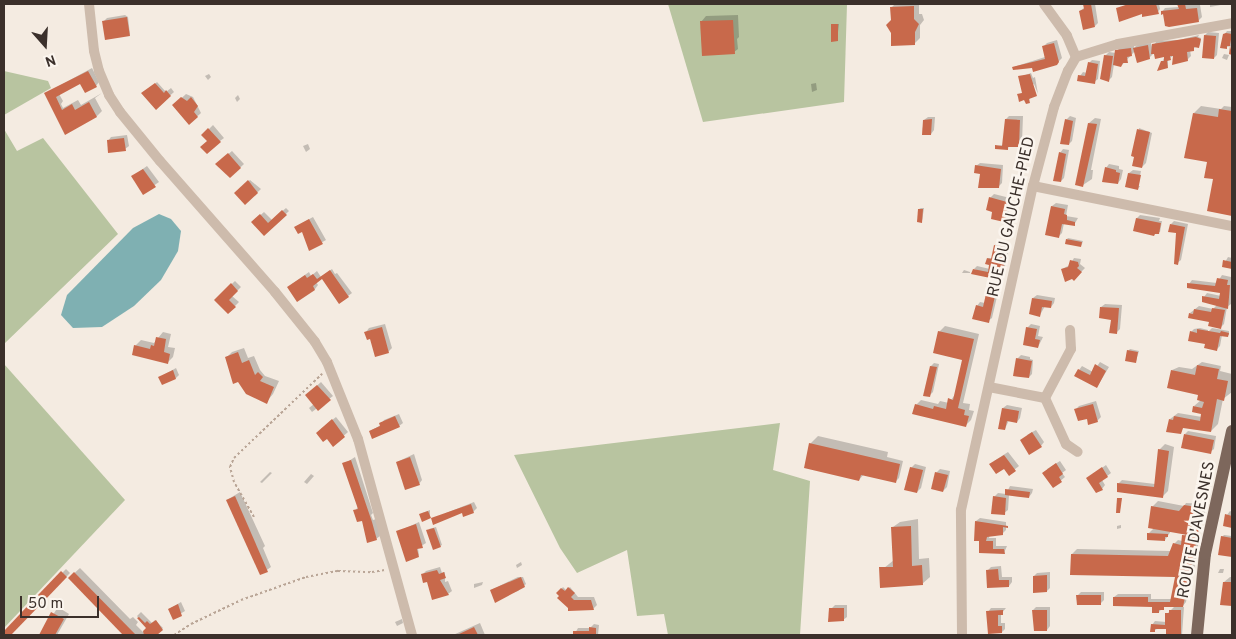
<!DOCTYPE html>
<html>
<head>
<meta charset="utf-8">
<style>
	body { margin:0 }
	#map { position:relative; width:1236px; height:639px; overflow:hidden; background:#f4ebe1; font-family:Overpass,sans-serif }
	div>[style] { position:absolute }
	[style*='--x'] { left:calc(var(--x)*1px); top:calc(var(--y)*1px); width:calc(var(--w)*1px); rotate:calc(var(--a)*1deg) }
	.green>* { inset:0; background:#b8c4a0 }
	.water>* { inset:0; background:#7fb0b2 }
	.shadow>* { inset:0; background:#0003 }
	.building>* { inset:0; background:#c8694b }
	.path>* { height:2px; margin-top:-1px; transform-origin:0; background:repeating-linear-gradient(90deg,#b9a596 0 2.5px,transparent 0 5px) }
	.minor>* { height:10px; margin:-5px; padding:0 5px; transform-origin:5px; border-radius:5px; background:#cdbbac }
	.primary>* { height:12px; margin:-6px; padding:0 6px; transform-origin:6px; border-radius:6px; background:#7d675c }
	span { translate:-50% -50%; white-space:nowrap; text-align:center; line-height:1.15; -webkit-text-stroke:5px #fbf5ee; paint-order:stroke }
	.street-label { font-size:16px; color:#3b302b }
	.frame { position:absolute; inset:0; border:5px solid #3b302b; pointer-events:none }
	.north { position:absolute; left:20px; top:20px; width:50px; height:50px; -webkit-text-stroke:4px #fbf5ee; paint-order:stroke; rotate:161deg; font-size:14px; font-weight:700; line-height:20px; text-align:center; color:#3b302b }
	.north::after { content:''; display:block; margin:auto; width:18px; height:22px; background:#3b302b; clip-path:polygon(50% 0,100% 100%,50% 72%,0 100%) }
	.scale { position:absolute; left:20px; top:596px; width:79px; height:22px; box-sizing:border-box; border:2px solid #3b302b; border-top:0; padding-left:6px; font-size:15px; line-height:18px; white-space:nowrap; color:#3b302b; -webkit-text-stroke:4px #fbf5ee; paint-order:stroke }
</style>
</head>
<body>
<div id="map">
	<div class="green">
		<div style="clip-path:polygon(668px 4px,847px 4px,844px 102px,703px 122px)"></div>
		<div style="clip-path:polygon(4px 71px,48px 81px,51px 88px,4px 115px)"></div>
		<div style="clip-path:polygon(4px 129px,17px 151px,43px 138px,118px 234px,4px 344px)"></div>
		<div style="clip-path:polygon(4px 364px,125px 500px,4px 628px)"></div>
		<div style="clip-path:polygon(780px 423px,773px 470px,810px 481px,800px 635px,668px 635px,664px 614px,637px 616px,627px 550px,577px 573px,560px 548px,514px 455px)"></div>
	</div>
	<div class="water">
		<div style="clip-path:polygon(159px 214px,171px 219px,181px 231px,178px 251px,161px 280px,134px 306px,102px 327px,73px 328px,61px 315px,67px 295px,133px 228px)"></div>
	</div>
	<div class="shadow">
		<div style="clip-path:polygon(895px 4px,919px 4px,919px 14px,922px 14px,924px 20px,920px 25px,920px 38px,914px 44px,892px 20px,892px 7px)"></div>
		<div style="clip-path:polygon(1084px 4px,1095px 4px,1098px 23px,1095px 26px,1080px 11px,1085px 7px)"></div>
		<div style="clip-path:polygon(1128px 4px,1159px 4px,1160px 9px,1157px 13px,1117px 9px)"></div>
		<div style="clip-path:polygon(1179px 4px,1200px 5px,1202px 17px,1198px 21px,1162px 12px,1165px 8px,1179px 7px)"></div>
		<div style="clip-path:polygon(1210px 4px,1226px 4px,1210px 7px)"></div>
		<div style="clip-path:polygon(125px 15px,128px 17px,130px 35px,103px 22px,107px 18px)"></div>
		<div style="clip-path:polygon(738px 15px,739px 37px,737px 39px,738px 49px,734px 52px,701px 22px,706px 16px)"></div>
		<div style="clip-path:polygon(834px 24px,839px 24px,837px 40px,832px 25px)"></div>
		<div style="clip-path:polygon(1227px 31px,1232px 31px,1232px 53px,1230px 53px,1232px 46px,1226px 47px,1224px 35px)"></div>
		<div style="clip-path:polygon(1208px 32px,1219px 33px,1217px 55px,1214px 58px,1205px 35px)"></div>
		<div style="clip-path:polygon(1199px 35px,1198px 37px,1201px 38px,1200px 45px,1190px 50px,1191px 56px,1187px 60px,1173px 56px,1168px 59px,1168px 67px,1162px 62px,1165px 56px,1155px 52px,1149px 58px,1135px 51px,1121px 66px,1114px 64px,1112px 77px,1109px 80px,1105px 56px,1109px 52px,1116px 53px,1120px 47px,1134px 45px,1134px 48px,1138px 44px,1151px 43px,1152px 47px,1157px 41px,1179px 40px)"></div>
		<div style="clip-path:polygon(1057px 40px,1062px 58px,1056px 64px,1014px 67px,1045px 57px,1043px 47px,1047px 43px)"></div>
		<div style="clip-path:polygon(1224px 54px,1229px 55px,1227px 60px,1222px 58px)"></div>
		<div style="clip-path:polygon(1092px 60px,1100px 61px,1098px 79px,1094px 82px,1080px 76px,1083px 72px,1087px 73px,1089px 63px)"></div>
		<div style="clip-path:polygon(92px 68px,99px 82px,96px 86px,81px 82px,59px 94px,63px 101px,61px 104px,63px 108px,78px 100px,81px 105px,102px 93px,95px 98px,102px 111px,97px 116px,66px 133px,46px 93px)"></div>
		<div style="clip-path:polygon(1031px 73px,1033px 78px,1035px 77px,1038px 94px,1034px 84px,1032px 85px,1029px 102px,1018px 95px,1024px 92px,1020px 77px)"></div>
		<div style="clip-path:polygon(209px 74px,211px 77px,208px 80px,205px 76px)"></div>
		<div style="clip-path:polygon(157px 82px,166px 92px,171px 88px,174px 92px,156px 108px,155px 84px)"></div>
		<div style="clip-path:polygon(816px 83px,817px 90px,812px 92px,811px 84px)"></div>
		<div style="clip-path:polygon(186px 94px,193px 97px,201px 113px,189px 124px,174px 105px)"></div>
		<div style="clip-path:polygon(238px 95px,240px 99px,237px 102px,235px 98px)"></div>
		<div style="clip-path:polygon(1201px 106px,1221px 109px,1224px 106px,1232px 107px,1232px 215px,1209px 210px,1216px 176px,1208px 161px,1194px 113px)"></div>
		<div style="clip-path:polygon(1009px 116px,1023px 116px,1022px 142px,1018px 146px,1009px 145px,1008px 149px,996px 146px,1004px 145px,1006px 119px)"></div>
		<div style="clip-path:polygon(1070px 116px,1076px 118px,1072px 141px,1069px 144px,1066px 120px)"></div>
		<div style="clip-path:polygon(928px 117px,935px 117px,934px 130px,931px 134px,924px 120px)"></div>
		<div style="clip-path:polygon(1095px 118px,1101px 119px,1091px 170px,1093px 170px,1092px 179px,1083px 185px,1089px 123px)"></div>
		<div style="clip-path:polygon(213px 125px,224px 138px,220px 141px,208px 141px,203px 135px)"></div>
		<div style="clip-path:polygon(1139px 128px,1152px 133px,1146px 163px,1142px 167px)"></div>
		<div style="clip-path:polygon(127px 135px,129px 146px,125px 149px,108px 141px,111px 137px)"></div>
		<div style="clip-path:polygon(308px 144px,310px 149px,306px 152px,303px 146px)"></div>
		<div style="clip-path:polygon(1063px 149px,1069px 150px,1064px 178px,1061px 181px,1060px 153px)"></div>
		<div style="clip-path:polygon(232px 151px,244px 164px,230px 177px,220px 161px)"></div>
		<div style="clip-path:polygon(980px 163px,1003px 165px,1002px 183px,998px 187px,981px 173px,976px 166px)"></div>
		<div style="clip-path:polygon(1109px 164px,1119px 166px,1119px 169px,1123px 170px,1121px 179px,1118px 183px,1106px 168px)"></div>
		<div style="clip-path:polygon(147px 166px,159px 182px,143px 193px,133px 176px)"></div>
		<div style="clip-path:polygon(1133px 170px,1141px 171px,1138px 186px,1140px 186px,1138px 189px,1127px 186px,1129px 173px)"></div>
		<div style="clip-path:polygon(250px 180px,261px 189px,245px 204px,239px 190px)"></div>
		<div style="clip-path:polygon(994px 194px,1010px 198px,1009px 215px,1005px 219px,994px 211px,990px 198px)"></div>
		<div style="clip-path:polygon(1056px 203px,1068px 205px,1066px 216px,1078px 218px,1074px 225px,1064px 223px,1062px 233px,1059px 236px,1052px 206px)"></div>
		<div style="clip-path:polygon(286px 208px,289px 211px,264px 235px,253px 222px,264px 212px,272px 220px)"></div>
		<div style="clip-path:polygon(921px 208px,924px 208px,922px 221px,919px 209px)"></div>
		<div style="clip-path:polygon(1140px 215px,1160px 218px,1159px 221px,1162px 221px,1160px 232px,1135px 230px,1137px 218px)"></div>
		<div style="clip-path:polygon(313px 217px,326px 240px,310px 249px,303px 231px,295px 227px)"></div>
		<div style="clip-path:polygon(1174px 221px,1188px 224px,1181px 260px,1177px 263px,1177px 232px,1171px 224px)"></div>
		<div style="clip-path:polygon(1068px 238px,1083px 241px,1082px 244px,1081px 246px,1067px 239px)"></div>
		<div style="clip-path:polygon(999px 242px,1010px 244px,1003px 275px,1000px 279px,974px 269px,977px 266px,990px 269px,988px 258px,992px 258px,995px 245px)"></div>
		<div style="clip-path:polygon(1228px 257px,1232px 258px,1232px 268px,1223px 266px)"></div>
		<div style="clip-path:polygon(1074px 258px,1081px 259px,1080px 264px,1085px 268px,1074px 279px,1062px 269px,1070px 265px)"></div>
		<div style="clip-path:polygon(332px 269px,335px 274px,337px 273px,352px 293px,348px 296px,322px 278px,316px 282px,318px 285px,315px 289px,298px 300px,292px 284px,309px 272px,311px 276px,317px 271px,321px 277px)"></div>
		<div style="clip-path:polygon(964px 270px,970px 272px,970px 273px,962px 273px)"></div>
		<div style="clip-path:polygon(1222px 275px,1231px 277px,1232px 288px,1231px 304px,1227px 307px,1224px 324px,1220px 328px,1211px 321px,1190px 313px,1199px 306px,1213px 309px,1217px 305px,1204px 297px,1207px 293px,1221px 296px,1222px 292px,1189px 284px,1192px 280px,1217px 283px)"></div>
		<div style="clip-path:polygon(235px 281px,241px 287px,232px 296px,239px 302px,228px 313px,215px 300px)"></div>
		<div style="clip-path:polygon(992px 282px,1000px 284px,992px 318px,988px 321px,977px 306px,980px 302px,985px 303px,989px 286px)"></div>
		<div style="clip-path:polygon(1037px 295px,1055px 298px,1054px 303px,1051px 307px,1045px 306px,1040px 315px,1033px 298px)"></div>
		<div style="clip-path:polygon(1105px 304px,1122px 305px,1120px 329px,1117px 332px,1112px 319px,1101px 307px)"></div>
		<div style="clip-path:polygon(385px 324px,392px 348px,388px 352px,366px 332px,369px 328px)"></div>
		<div style="clip-path:polygon(1031px 324px,1040px 326px,1038px 336px,1043px 337px,1038px 347px,1027px 328px)"></div>
		<div style="clip-path:polygon(945px 326px,979px 334px,963px 403px,970px 404px,969px 410px,974px 411px,971px 420px,966px 425px,916px 405px,921px 400px,938px 404px,940px 401px,949px 403px,956px 393px,964px 359px,939px 332px)"></div>
		<div style="clip-path:polygon(1200px 328px,1208px 330px,1208px 332px,1212px 328px,1229px 331px,1229px 335px,1222px 335px,1220px 346px,1217px 349px,1191px 332px,1194px 329px)"></div>
		<div style="clip-path:polygon(163px 332px,171px 334px,168px 347px,175px 348px,173px 357px,168px 362px,135px 346px,141px 340px,154px 343px)"></div>
		<div style="clip-path:polygon(244px 348px,248px 358px,254px 356px,260px 370px,265px 376px,279px 381px,273px 394px,268px 400px,226px 358px,232px 352px)"></div>
		<div style="clip-path:polygon(1130px 349px,1139px 351px,1136px 361px,1128px 351px)"></div>
		<div style="clip-path:polygon(1021px 355px,1030px 357px,1030px 359px,1033px 360px,1032px 374px,1029px 377px,1017px 359px)"></div>
		<div style="clip-path:polygon(1100px 362px,1109px 367px,1097px 387px,1079px 370px,1082px 366px,1093px 372px)"></div>
		<div style="clip-path:polygon(1202px 362px,1221px 366px,1220px 371px,1232px 374px,1232px 392px,1223px 399px,1218px 424px,1211px 431px,1183px 427px,1181px 432px,1170px 419px,1178px 413px,1202px 417px,1203px 413px,1194px 406px,1201px 400px,1200px 394px,1172px 370px,1179px 367px,1192px 369px)"></div>
		<div style="clip-path:polygon(934px 363px,939px 364px,933px 392px,929px 396px,931px 366px)"></div>
		<div style="clip-path:polygon(176px 368px,179px 375px,176px 378px,160px 377px)"></div>
		<div style="clip-path:polygon(321px 382px,333px 396px,312px 412px,309px 408px,314px 404px,310px 392px)"></div>
		<div style="clip-path:polygon(1096px 401px,1101px 417px,1097px 421px,1088px 419px,1076px 409px,1079px 406px)"></div>
		<div style="clip-path:polygon(1007px 405px,1022px 408px,1020px 418px,1017px 422px,1009px 420px,1005px 429px,1003px 408px)"></div>
		<div style="clip-path:polygon(399px 414px,403px 423px,399px 426px,370px 431px,381px 425px,384px 420px)"></div>
		<div style="clip-path:polygon(336px 417px,348px 432px,333px 445px,321px 429px)"></div>
		<div style="clip-path:polygon(1036px 430px,1044px 442px,1041px 446px,1027px 435px)"></div>
		<div style="clip-path:polygon(1188px 431px,1216px 436px,1214px 449px,1210px 452px,1185px 434px)"></div>
		<div style="clip-path:polygon(818px 436px,888px 452px,887px 457px,903px 461px,899px 478px,896px 481px,864px 474px,859px 480px,810px 444px)"></div>
		<div style="clip-path:polygon(1165px 444px,1174px 447px,1168px 491px,1162px 497px,1118px 484px,1122px 480px,1155px 484px,1159px 450px)"></div>
		<div style="clip-path:polygon(1008px 452px,1019px 466px,1009px 474px,1004px 467px,994px 461px)"></div>
		<div style="clip-path:polygon(414px 454px,422px 480px,419px 484px,397px 462px)"></div>
		<div style="clip-path:polygon(355px 457px,373px 513px,371px 515px,373px 520px,376px 519px,380px 536px,376px 539px,355px 511px,358px 507px,344px 464px)"></div>
		<div style="clip-path:polygon(1060px 461px,1066px 470px,1062px 473px,1065px 477px,1053px 487px,1047px 469px)"></div>
		<div style="clip-path:polygon(915px 464px,926px 467px,921px 488px,917px 492px,911px 468px)"></div>
		<div style="clip-path:polygon(1106px 465px,1111px 473px,1102px 480px,1105px 485px,1102px 489px,1088px 478px)"></div>
		<div style="clip-path:polygon(940px 469px,950px 471px,947px 487px,943px 491px,936px 473px)"></div>
		<div style="clip-path:polygon(270px 472px,272px 473px,262px 483px,260px 482px)"></div>
		<div style="clip-path:polygon(311px 474px,314px 476px,307px 484px,304px 482px)"></div>
		<div style="clip-path:polygon(1010px 486px,1033px 489px,1032px 493px,1029px 497px,1009px 495px,1008px 510px,1004px 513px,994px 497px,998px 493px,1006px 494px)"></div>
		<div style="clip-path:polygon(240px 492px,265px 546px,263px 548px,271px 567px,261px 574px,227px 500px)"></div>
		<div style="clip-path:polygon(1158px 501px,1184px 506px,1186px 503px,1205px 504px,1205px 515px,1201px 519px,1198px 533px,1198px 549px,1194px 570px,1188px 576px,1190px 581px,1186px 602px,1182px 607px,1184px 607px,1182px 635px,1167px 635px,1168px 628px,1158px 628px,1154px 631px,1152px 625px,1155px 621px,1166px 622px,1167px 614px,1175px 606px,1165px 605px,1159px 612px,1153px 607px,1114px 597px,1118px 594px,1151px 594px,1151px 599px,1172px 599px,1176px 575px,1072px 554px,1077px 549px,1171px 551px,1174px 544px,1178px 540px,1182px 541px,1186px 533px,1171px 531px,1165px 540px,1149px 533px,1154px 528px,1152px 507px)"></div>
		<div style="clip-path:polygon(474px 502px,477px 508px,473px 512px,446px 513px)"></div>
		<div style="clip-path:polygon(430px 510px,430px 517px,421px 514px,422px 513px)"></div>
		<div style="clip-path:polygon(1230px 511px,1232px 512px,1232px 527px,1225px 525px,1227px 515px)"></div>
		<div style="clip-path:polygon(980px 518px,1006px 522px,1006px 530px,1002px 534px,990px 534px,989px 538px,996px 538px,996px 546px,1007px 546px,1004px 553px,980px 552px,980px 540px,975px 540px,976px 521px)"></div>
		<div style="clip-path:polygon(918px 519px,919px 559px,929px 558px,930px 577px,922px 584px,880px 568px,884px 568px,894px 560px,893px 527px,900px 522px)"></div>
		<div style="clip-path:polygon(419px 522px,426px 543px,418px 548px,419px 556px,397px 532px)"></div>
		<div style="clip-path:polygon(1121px 525px,1121px 528px,1117px 529px,1117px 526px)"></div>
		<div style="clip-path:polygon(436px 527px,442px 545px,440px 546px,429px 529px)"></div>
		<div style="clip-path:polygon(1224px 535px,1232px 536px,1232px 556px,1222px 537px)"></div>
		<div style="clip-path:polygon(521px 562px,522px 565px,517px 568px,516px 565px)"></div>
		<div style="clip-path:polygon(1001px 566px,1002px 577px,1012px 577px,1012px 582px,1009px 586px,988px 586px,988px 570px,991px 567px)"></div>
		<div style="clip-path:polygon(440px 567px,442px 573px,445px 572px,445px 582px,448px 581px,452px 591px,448px 594px,422px 575px,426px 571px)"></div>
		<div style="clip-path:polygon(80px 568px,130px 619px,133px 617px,138px 622px,136px 625px,143px 632px,147px 628px,137px 616px,141px 612px,152px 623px,155px 620px,163px 628px,156px 635px,125px 635px,69px 578px)"></div>
		<div style="clip-path:polygon(66px 569px,70px 573px,9px 635px,4px 635px,4px 632px)"></div>
		<div style="clip-path:polygon(1220px 569px,1224px 569px,1223px 573px,1218px 573px)"></div>
		<div style="clip-path:polygon(1050px 572px,1050px 588px,1047px 591px,1034px 576px,1037px 573px)"></div>
		<div style="clip-path:polygon(518px 577px,523px 577px,526px 584px,518px 591px,502px 596px,491px 590px)"></div>
		<div style="clip-path:polygon(1230px 577px,1232px 577px,1232px 605px,1222px 604px,1224px 582px)"></div>
		<div style="clip-path:polygon(483px 582px,482px 585px,474px 588px,474px 584px)"></div>
		<div style="clip-path:polygon(563px 587px,566px 590px,570px 587px,578px 597px,594px 597px,597px 605px,593px 609px,569px 607px,558px 593px)"></div>
		<div style="clip-path:polygon(1081px 592px,1104px 592px,1104px 600px,1100px 604px,1078px 595px)"></div>
		<div style="clip-path:polygon(181px 602px,185px 611px,173px 618px,169px 609px)"></div>
		<div style="clip-path:polygon(835px 605px,847px 605px,847px 617px,843px 620px,831px 609px)"></div>
		<div style="clip-path:polygon(58px 607px,69px 614px,57px 635px,40px 635px)"></div>
		<div style="clip-path:polygon(1036px 607px,1050px 607px,1050px 626px,1047px 630px,1033px 610px)"></div>
		<div style="clip-path:polygon(991px 608px,1006px 608px,1001px 614px,1001px 623px,1005px 623px,1005px 629px,1002px 632px,988px 612px)"></div>
		<div style="clip-path:polygon(402px 619px,403px 623px,397px 626px,395px 622px)"></div>
		<div style="clip-path:polygon(480px 623px,485px 635px,453px 635px)"></div>
		<div style="clip-path:polygon(594px 624px,599px 625px,598px 635px,574px 635px,578px 628px,590px 628px)"></div>
	</div>
	<div class="building">
		<div style="clip-path:polygon(1083px 4px,1091px 4px,1095px 27px,1083px 30px,1079px 11px,1084px 9px)"></div>
		<div style="clip-path:polygon(1129px 4px,1156px 4px,1159px 14px,1142px 17px,1142px 14px,1119px 22px,1116px 8px)"></div>
		<div style="clip-path:polygon(1177px 4px,1185px 4px,1186px 9px,1197px 8px,1199px 22px,1169px 27px,1165px 26px,1163px 14px,1161px 15px,1161px 11px,1179px 9px)"></div>
		<div style="clip-path:polygon(914px 6px,914px 19px,919px 24px,915px 32px,915px 45px,891px 46px,891px 33px,886px 25px,891px 20px,890px 7px)"></div>
		<div style="clip-path:polygon(127px 17px,130px 36px,105px 40px,102px 21px)"></div>
		<div style="clip-path:polygon(733px 20px,735px 54px,702px 56px,700px 21px)"></div>
		<div style="clip-path:polygon(831px 24px,838px 24px,838px 41px,831px 42px)"></div>
		<div style="clip-path:polygon(1226px 33px,1232px 34px,1230px 45px,1232px 55px,1229px 54px,1230px 46px,1227px 46px,1227px 49px,1220px 48px,1223px 34px)"></div>
		<div style="clip-path:polygon(1204px 35px,1216px 36px,1214px 59px,1202px 58px)"></div>
		<div style="clip-path:polygon(1196px 37px,1201px 39px,1199px 48px,1194px 47px,1194px 51px,1187px 52px,1188px 61px,1172px 65px,1173px 56px,1170px 56px,1171px 60px,1167px 61px,1168px 68px,1157px 71px,1161px 61px,1164px 61px,1164px 57px,1155px 59px,1154px 54px,1151px 54px,1152px 44px)"></div>
		<div style="clip-path:polygon(1054px 43px,1059px 62px,1057px 65px,1033px 72px,1032px 68px,1013px 70px,1012px 67px,1045px 59px,1042px 46px)"></div>
		<div style="clip-path:polygon(1148px 45px,1150px 59px,1137px 63px,1133px 48px)"></div>
		<div style="clip-path:polygon(1131px 48px,1132px 56px,1127px 57px,1128px 63px,1123px 63px,1121px 67px,1113px 65px,1115px 50px)"></div>
		<div style="clip-path:polygon(1104px 55px,1113px 56px,1109px 82px,1100px 79px)"></div>
		<div style="clip-path:polygon(1088px 62px,1098px 64px,1095px 84px,1077px 81px,1078px 75px,1085px 76px)"></div>
		<div style="clip-path:polygon(88px 71px,97px 87px,85px 93px,80px 84px,56px 97px,62px 110px,72px 104px,75px 110px,89px 102px,97px 117px,65px 135px,44px 93px)"></div>
		<div style="clip-path:polygon(1030px 74px,1037px 96px,1029px 99px,1030px 103px,1026px 104px,1024px 100px,1019px 102px,1018px 97px,1017px 94px,1022px 93px,1018px 76px)"></div>
		<div style="clip-path:polygon(155px 83px,164px 93px,166px 90px,171px 96px,156px 110px,141px 93px)"></div>
		<div style="clip-path:polygon(181px 97px,187px 101px,191px 97px,198px 106px,194px 112px,198px 117px,189px 125px,172px 105px)"></div>
		<div style="clip-path:polygon(1219px 109px,1232px 111px,1232px 216px,1207px 211px,1213px 179px,1204px 178px,1207px 162px,1184px 158px,1193px 113px,1218px 117px)"></div>
		<div style="clip-path:polygon(932px 119px,931px 135px,922px 135px,923px 120px)"></div>
		<div style="clip-path:polygon(1005px 119px,1020px 120px,1019px 147px,1008px 147px,1008px 150px,995px 149px,995px 145px,1002px 146px)"></div>
		<div style="clip-path:polygon(1065px 119px,1073px 121px,1069px 145px,1060px 144px)"></div>
		<div style="clip-path:polygon(1088px 123px,1097px 124px,1083px 187px,1075px 185px)"></div>
		<div style="clip-path:polygon(208px 128px,221px 142px,207px 154px,200px 147px,207px 141px,201px 135px)"></div>
		<div style="clip-path:polygon(1137px 129px,1150px 132px,1142px 168px,1132px 166px,1134px 157px,1131px 156px)"></div>
		<div style="clip-path:polygon(124px 138px,126px 151px,108px 153px,107px 140px)"></div>
		<div style="clip-path:polygon(1059px 152px,1066px 154px,1061px 182px,1053px 181px)"></div>
		<div style="clip-path:polygon(228px 153px,241px 168px,230px 178px,215px 164px)"></div>
		<div style="clip-path:polygon(975px 165px,1001px 169px,999px 188px,978px 188px,980px 174px,974px 173px)"></div>
		<div style="clip-path:polygon(1105px 167px,1116px 170px,1116px 172px,1120px 173px,1118px 184px,1102px 182px)"></div>
		<div style="clip-path:polygon(143px 169px,156px 187px,143px 195px,131px 176px)"></div>
		<div style="clip-path:polygon(1128px 173px,1141px 175px,1138px 190px,1125px 187px)"></div>
		<div style="clip-path:polygon(248px 180px,258px 193px,245px 205px,234px 193px)"></div>
		<div style="clip-path:polygon(989px 197px,1007px 202px,1006px 220px,1004px 222px,991px 219px,992px 212px,986px 210px)"></div>
		<div style="clip-path:polygon(1051px 206px,1065px 209px,1064px 214px,1067px 215px,1067px 220px,1075px 222px,1075px 226px,1062px 224px,1059px 238px,1045px 235px)"></div>
		<div style="clip-path:polygon(918px 209px,923px 209px,922px 223px,917px 222px)"></div>
		<div style="clip-path:polygon(282px 210px,287px 215px,264px 236px,251px 222px,260px 214px,268px 223px)"></div>
		<div style="clip-path:polygon(1136px 218px,1161px 223px,1159px 234px,1155px 234px,1154px 236px,1133px 231px)"></div>
		<div style="clip-path:polygon(309px 219px,323px 244px,309px 251px,302px 232px,298px 234px,294px 227px)"></div>
		<div style="clip-path:polygon(1170px 224px,1185px 227px,1178px 265px,1174px 264px,1176px 233px,1168px 232px)"></div>
		<div style="clip-path:polygon(1066px 239px,1082px 242px,1081px 247px,1065px 244px)"></div>
		<div style="clip-path:polygon(994px 245px,1008px 248px,1000px 280px,971px 274px,973px 269px,988px 272px,989px 265px,985px 264px,987px 258px,991px 259px)"></div>
		<div style="clip-path:polygon(1070px 260px,1078px 262px,1079px 266px,1077px 268px,1082px 272px,1074px 281px,1072px 279px,1065px 282px,1061px 269px,1068px 267px)"></div>
		<div style="clip-path:polygon(1223px 260px,1232px 262px,1232px 269px,1222px 267px)"></div>
		<div style="clip-path:polygon(330px 270px,349px 297px,339px 304px,322px 279px,313px 286px,315px 290px,297px 302px,287px 287px,305px 275px,307px 278px,313px 274px,317px 279px)"></div>
		<div style="clip-path:polygon(1217px 278px,1228px 280px,1227px 285px,1230px 285px,1228px 309px,1202px 302px,1202px 296px,1219px 299px,1220px 293px,1187px 288px,1187px 283px,1215px 286px)"></div>
		<div style="clip-path:polygon(231px 283px,238px 291px,229px 300px,236px 307px,228px 314px,214px 300px)"></div>
		<div style="clip-path:polygon(988px 285px,997px 287px,989px 323px,972px 319px,976px 305px,983px 307px)"></div>
		<div style="clip-path:polygon(1032px 298px,1052px 301px,1051px 308px,1042px 307px,1040px 317px,1029px 314px)"></div>
		<div style="clip-path:polygon(1100px 307px,1119px 308px,1117px 334px,1109px 333px,1111px 320px,1099px 318px)"></div>
		<div style="clip-path:polygon(1212px 308px,1225px 310px,1221px 329px,1208px 326px,1209px 322px,1188px 318px,1189px 313px,1193px 314px,1194px 309px,1211px 312px)"></div>
		<div style="clip-path:polygon(382px 327px,389px 353px,375px 357px,370px 339px,367px 340px,364px 332px)"></div>
		<div style="clip-path:polygon(1026px 327px,1037px 329px,1035px 339px,1040px 340px,1038px 348px,1023px 345px)"></div>
		<div style="clip-path:polygon(1197px 329px,1220px 333px,1221px 331px,1229px 333px,1228px 337px,1220px 336px,1217px 351px,1204px 348px,1205px 344px,1188px 341px,1190px 331px,1197px 333px)"></div>
		<div style="clip-path:polygon(938px 331px,974px 339px,958px 408px,965px 410px,964px 415px,969px 416px,966px 427px,912px 414px,915px 404px,933px 409px,934px 406px,946px 409px,948px 398px,953px 400px,962px 360px,933px 353px)"></div>
		<div style="clip-path:polygon(156px 337px,166px 339px,164px 352px,170px 354px,168px 364px,132px 355px,134px 345px,150px 349px,151px 345px,154px 346px)"></div>
		<div style="clip-path:polygon(1127px 350px,1138px 352px,1136px 363px,1125px 361px)"></div>
		<div style="clip-path:polygon(238px 352px,242px 363px,249px 360px,255px 375px,258px 372px,263px 377px,260px 381px,274px 387px,267px 404px,246px 394px,238px 382px,233px 384px,225px 357px)"></div>
		<div style="clip-path:polygon(1016px 358px,1032px 361px,1029px 378px,1013px 376px)"></div>
		<div style="clip-path:polygon(1095px 364px,1106px 371px,1097px 388px,1074px 376px,1078px 369px,1090px 375px)"></div>
		<div style="clip-path:polygon(1197px 365px,1219px 369px,1217px 379px,1228px 381px,1224px 401px,1217px 399px,1211px 432px,1183px 428px,1181px 434px,1166px 432px,1169px 419px,1173px 420px,1174px 416px,1200px 421px,1201px 414px,1192px 412px,1193px 406px,1202px 408px,1204px 402px,1197px 400px,1198px 395px,1167px 388px,1171px 370px,1195px 375px)"></div>
		<div style="clip-path:polygon(930px 366px,937px 367px,930px 397px,923px 396px)"></div>
		<div style="clip-path:polygon(173px 370px,176px 379px,162px 385px,158px 377px)"></div>
		<div style="clip-path:polygon(317px 385px,331px 400px,318px 411px,305px 395px)"></div>
		<div style="clip-path:polygon(1093px 404px,1098px 422px,1088px 425px,1087px 419px,1078px 421px,1074px 409px)"></div>
		<div style="clip-path:polygon(1002px 408px,1019px 411px,1017px 423px,1007px 421px,1005px 430px,998px 429px)"></div>
		<div style="clip-path:polygon(395px 416px,400px 427px,372px 439px,369px 431px,380px 426px,379px 423px)"></div>
		<div style="clip-path:polygon(332px 419px,345px 437px,333px 447px,327px 439px,323px 442px,316px 433px)"></div>
		<div style="clip-path:polygon(1032px 432px,1042px 447px,1029px 455px,1020px 440px)"></div>
		<div style="clip-path:polygon(1184px 434px,1214px 440px,1211px 454px,1181px 448px)"></div>
		<div style="clip-path:polygon(809px 443px,900px 464px,896px 483px,861px 475px,859px 481px,804px 468px)"></div>
		<div style="clip-path:polygon(1158px 449px,1169px 451px,1163px 498px,1117px 492px,1117px 483px,1154px 487px)"></div>
		<div style="clip-path:polygon(1004px 455px,1016px 471px,1009px 476px,1004px 469px,996px 474px,989px 464px)"></div>
		<div style="clip-path:polygon(410px 457px,420px 485px,405px 490px,396px 462px)"></div>
		<div style="clip-path:polygon(351px 460px,372px 522px,377px 540px,367px 543px,362px 521px,357px 522px,353px 510px,358px 509px,342px 463px)"></div>
		<div style="clip-path:polygon(1056px 463px,1063px 474px,1059px 477px,1062px 482px,1053px 488px,1042px 473px)"></div>
		<div style="clip-path:polygon(910px 467px,923px 470px,917px 493px,904px 490px)"></div>
		<div style="clip-path:polygon(1102px 467px,1108px 477px,1099px 483px,1103px 490px,1096px 493px,1086px 478px)"></div>
		<div style="clip-path:polygon(935px 472px,948px 475px,943px 492px,931px 489px)"></div>
		<div style="clip-path:polygon(1005px 489px,1030px 492px,1029px 498px,1005px 495px)"></div>
		<div style="clip-path:polygon(235px 496px,268px 572px,260px 575px,226px 500px)"></div>
		<div style="clip-path:polygon(993px 496px,1006px 498px,1005px 515px,991px 514px)"></div>
		<div style="clip-path:polygon(1117px 498px,1122px 498px,1120px 513px,1116px 513px)"></div>
		<div style="clip-path:polygon(471px 504px,474px 513px,463px 517px,462px 513px,433px 525px,431px 518px)"></div>
		<div style="clip-path:polygon(1184px 505px,1203px 508px,1183px 607px,1164px 607px,1164px 610px,1159px 610px,1159px 613px,1152px 613px,1152px 607px,1113px 606px,1113px 597px,1148px 597px,1148px 602px,1170px 602px,1175px 577px,1070px 575px,1071px 554px,1168px 556px,1173px 543px,1181px 545px,1182px 535px,1193px 536px,1148px 528px,1151px 506px,1179px 511px)"></div>
		<div style="clip-path:polygon(428px 511px,431px 518px,422px 522px,419px 514px)"></div>
		<div style="clip-path:polygon(1225px 514px,1232px 516px,1232px 528px,1223px 526px)"></div>
		<div style="clip-path:polygon(975px 521px,1008px 526px,1008px 528px,1003px 527px,1003px 535px,987px 537px,986px 541px,993px 541px,993px 549px,1004px 549px,1005px 554px,979px 553px,979px 541px,974px 541px)"></div>
		<div style="clip-path:polygon(416px 524px,423px 548px,417px 549px,419px 557px,406px 562px,396px 531px)"></div>
		<div style="clip-path:polygon(911px 526px,912px 566px,922px 565px,923px 585px,880px 588px,879px 567px,893px 567px,891px 527px)"></div>
		<div style="clip-path:polygon(434px 528px,441px 547px,433px 550px,426px 530px)"></div>
		<div style="clip-path:polygon(1147px 533px,1168px 534px,1168px 537px,1165px 537px,1165px 541px,1147px 540px)"></div>
		<div style="clip-path:polygon(1221px 536px,1232px 538px,1232px 557px,1218px 555px)"></div>
		<div style="clip-path:polygon(998px 569px,999px 580px,1009px 580px,1009px 587px,987px 588px,986px 570px)"></div>
		<div style="clip-path:polygon(437px 570px,439px 574px,444px 572px,446px 578px,440px 580px,449px 595px,432px 600px,427px 582px,423px 583px,421px 574px)"></div>
		<div style="clip-path:polygon(61px 571px,67px 577px,44px 601px,38px 595px)"></div>
		<div style="clip-path:polygon(74px 572px,136px 635px,123px 635px,68px 578px)"></div>
		<div style="clip-path:polygon(1047px 575px,1047px 592px,1033px 593px,1033px 576px)"></div>
		<div style="clip-path:polygon(521px 577px,525px 587px,495px 603px,490px 590px)"></div>
		<div style="clip-path:polygon(1223px 582px,1232px 582px,1232px 606px,1220px 605px)"></div>
		<div style="clip-path:polygon(568px 587px,575px 593px,571px 597px,574px 600px,591px 600px,594px 610px,568px 611px,568px 608px,557px 598px,559px 596px,556px 593px,561px 588px,565px 591px)"></div>
		<div style="clip-path:polygon(1076px 595px,1101px 595px,1101px 605px,1077px 605px)"></div>
		<div style="clip-path:polygon(36px 597px,42px 603px,11px 635px,4px 635px,4px 631px)"></div>
		<div style="clip-path:polygon(178px 604px,182px 616px,173px 620px,168px 609px)"></div>
		<div style="clip-path:polygon(829px 608px,844px 608px,844px 621px,828px 622px)"></div>
		<div style="clip-path:polygon(1003px 610px,1003px 615px,998px 615px,998px 626px,1002px 626px,1002px 633px,988px 634px,986px 611px)"></div>
		<div style="clip-path:polygon(1032px 610px,1047px 610px,1047px 631px,1034px 631px)"></div>
		<div style="clip-path:polygon(1169px 610px,1181px 610px,1181px 635px,1166px 635px,1166px 629px,1155px 629px,1155px 632px,1150px 632px,1151px 624px,1165px 625px,1165px 613px,1169px 613px)"></div>
		<div style="clip-path:polygon(51px 612px,64px 619px,55px 635px,39px 635px)"></div>
		<div style="clip-path:polygon(139px 617px,145px 623px,147px 621px,150px 624px,156px 620px,163px 630px,157px 635px,144px 635px,143px 631px,146px 628px,137px 618px)"></div>
		<div style="clip-path:polygon(474px 627px,478px 635px,457px 635px)"></div>
		<div style="clip-path:polygon(589px 627px,596px 628px,596px 635px,573px 635px,573px 631px,589px 631px)"></div>
	</div>
	<div class="path">
		<div style="--x:254;--y:517;--w:40;--a:-119.7"></div>
		<div style="--x:234;--y:482;--w:16;--a:-105"></div>
		<div style="--x:230;--y:467;--w:10;--a:-66"></div>
		<div style="--x:234;--y:458;--w:122;--a:-43.7"></div>
		<div style="--x:174;--y:635;--w:20;--a:-33"></div>
		<div style="--x:191;--y:624;--w:55;--a:-25.6"></div>
		<div style="--x:241;--y:600;--w:69;--a:-19.5"></div>
		<div style="--x:306;--y:577;--w:33;--a:-11"></div>
		<div style="--x:338;--y:571;--w:34;--a:2"></div>
		<div style="--x:372;--y:572;--w:13;--a:-9"></div>
	</div>
	<div class="minor">
		<div style="--x:89;--y:4;--w:47;--a:83.9"></div>
		<div style="--x:94;--y:51;--w:21;--a:76"></div>
		<div style="--x:99;--y:71;--w:26;--a:67"></div>
		<div style="--x:109;--y:95;--w:20;--a:57"></div>
		<div style="--x:120;--y:112;--w:63;--a:50.8"></div>
		<div style="--x:160;--y:161;--w:174;--a:48.7"></div>
		<div style="--x:275;--y:292;--w:64;--a:51.3"></div>
		<div style="--x:315;--y:342;--w:23;--a:59"></div>
		<div style="--x:327;--y:362;--w:83;--a:68.1"></div>
		<div style="--x:358;--y:439;--w:203;--a:74.6"></div>
		<div style="--x:1044;--y:4;--w:39;--a:54"></div>
		<div style="--x:1067;--y:36;--w:23;--a:67"></div>
		<div style="--x:1076;--y:57;--w:44;--a:-17.2"></div>
		<div style="--x:1118;--y:44;--w:116;--a:-10.4"></div>
		<div style="--x:1033;--y:186;--w:203;--a:11.4"></div>
		<div style="--x:1070;--y:330;--w:19;--a:87"></div>
		<div style="--x:1071;--y:349;--w:55;--a:118"></div>
		<div style="--x:1045;--y:398;--w:51;--a:65.5"></div>
		<div style="--x:1066;--y:444;--w:14;--a:34"></div>
		<div style="--x:989;--y:387;--w:57;--a:11.1"></div>
		<div style="--x:962;--y:635;--w:125;--a:-90.5"></div>
		<div style="--x:961;--y:510;--w:332;--a:-77.5"></div>
		<div style="--x:1033;--y:186;--w:82;--a:-75.1"></div>
		<div style="--x:1054;--y:107;--w:39;--a:-69"></div>
		<div style="--x:1068;--y:71;--w:16;--a:-60"></div>
	</div>
	<div class="primary">
		<div style="--x:1197;--y:635;--w:81;--a:-84.4"></div>
		<div style="--x:1205;--y:554;--w:126;--a:-77.6"></div>
	</div>
	<div class="street-label">
		<span style="left:1012px;top:217px;rotate:-77deg">RUE DU GAUCHE-PIED</span>
		<span style="left:1197px;top:530px;rotate:-79deg">ROUTE D'AVESNES</span>
	</div>
	<div class="frame"></div>
	<div class="north">N</div>
	<div class="scale">50 m</div>
</div>
</body>
</html>
